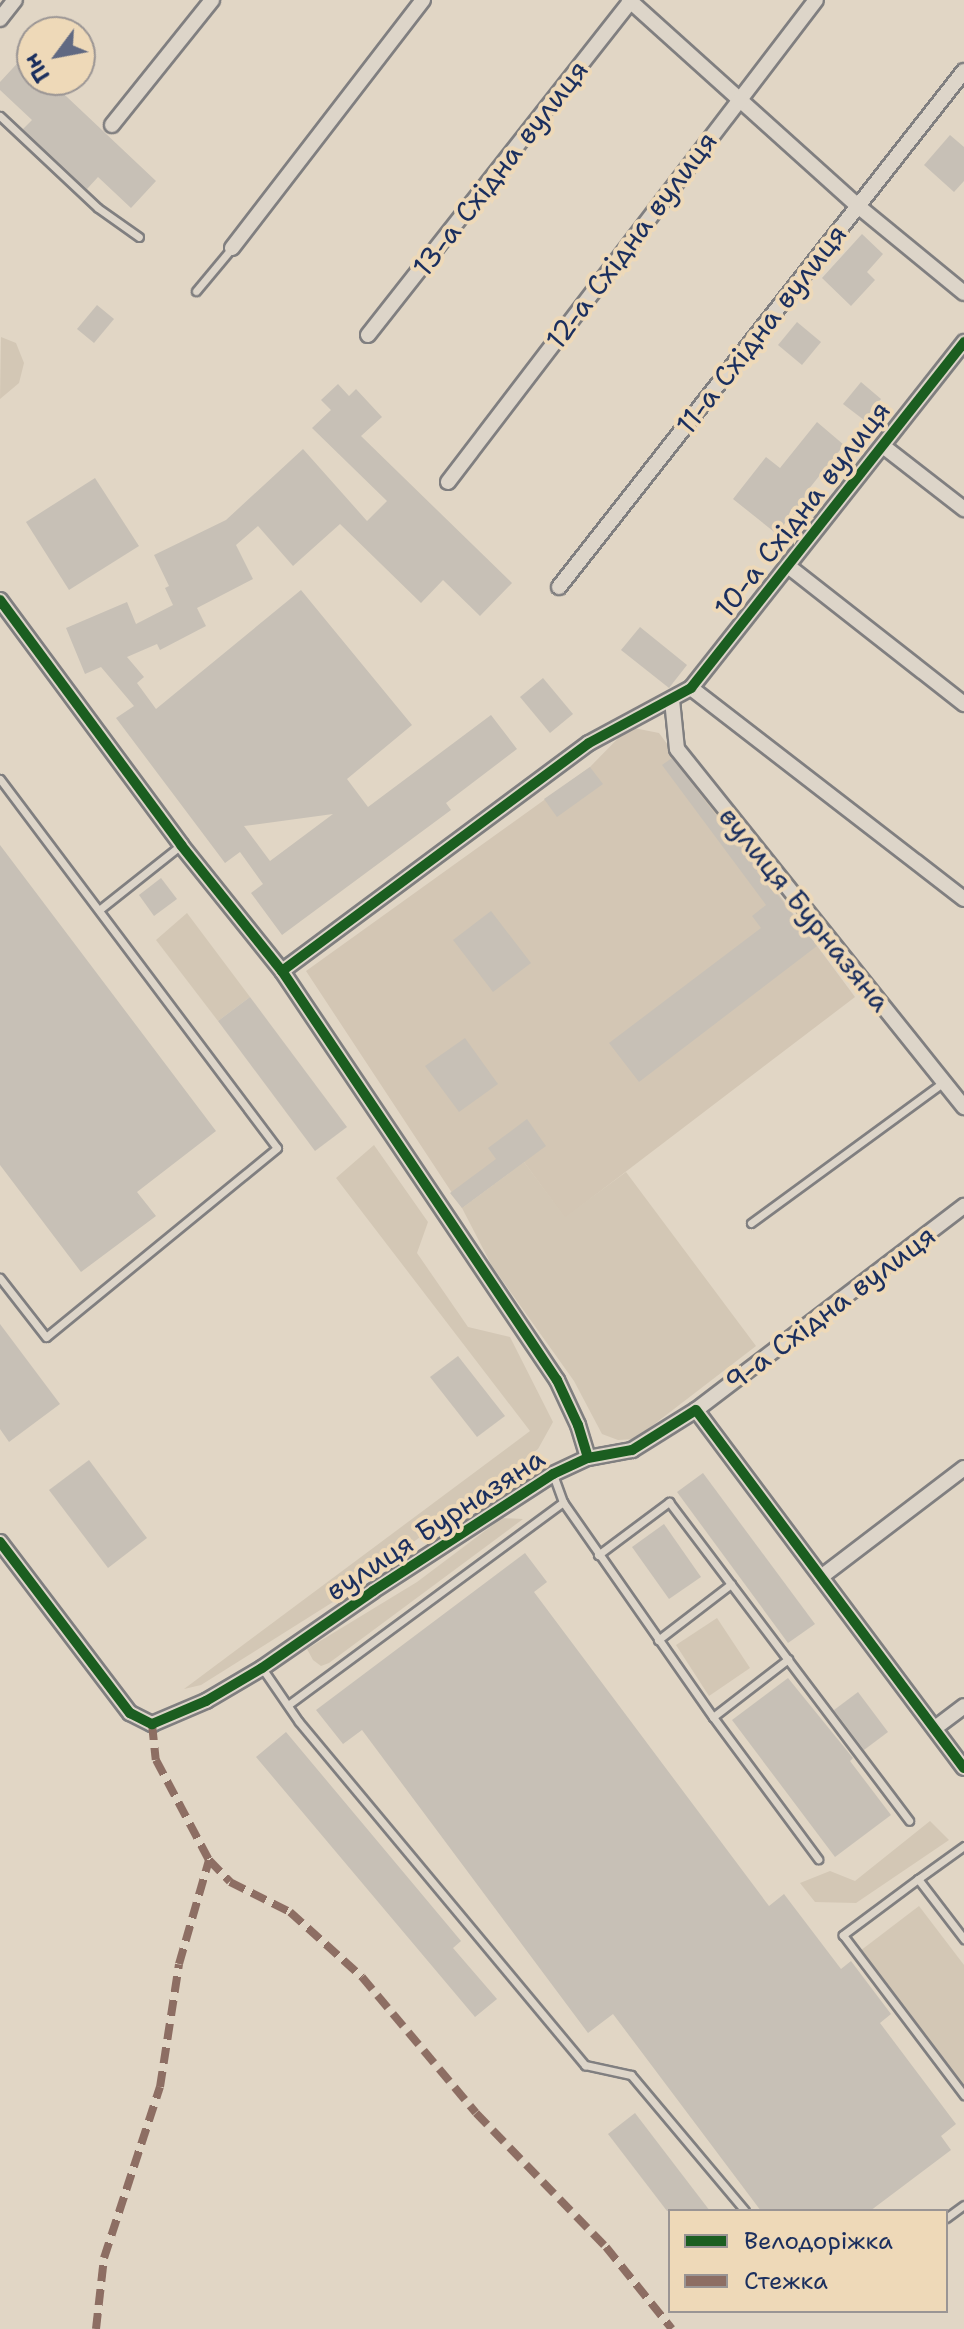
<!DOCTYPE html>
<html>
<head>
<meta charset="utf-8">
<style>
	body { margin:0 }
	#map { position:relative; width:964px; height:2329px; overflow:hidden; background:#e1d6c5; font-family:"Shantell Sans",sans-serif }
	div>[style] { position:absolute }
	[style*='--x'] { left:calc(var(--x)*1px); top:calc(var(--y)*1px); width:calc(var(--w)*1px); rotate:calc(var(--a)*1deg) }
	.built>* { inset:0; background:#d3c6b4 }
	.green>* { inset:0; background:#d3c7b5 }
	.building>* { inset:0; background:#c7c0b6 }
	.roads { filter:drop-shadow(2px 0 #807f80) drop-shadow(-2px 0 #807f80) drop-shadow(0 2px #807f80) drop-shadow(0 -2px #807f80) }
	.lane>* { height:7px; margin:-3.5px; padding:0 3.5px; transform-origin:3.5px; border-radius:3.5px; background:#ddd5c9 }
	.street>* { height:14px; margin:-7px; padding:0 7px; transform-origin:7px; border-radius:7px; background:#ddd5c9 }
	.quiet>* { height:8px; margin-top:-4px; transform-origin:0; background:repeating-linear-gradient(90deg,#8d6e63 0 16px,transparent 0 24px) }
	.cycleway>* { height:10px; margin:-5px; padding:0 5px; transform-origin:5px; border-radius:5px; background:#1b5e20 }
	span { translate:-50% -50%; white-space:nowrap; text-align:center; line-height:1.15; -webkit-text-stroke:8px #eed9b8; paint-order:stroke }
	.street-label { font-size:28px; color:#1b2f5e }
	.legend { position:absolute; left:668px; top:2209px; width:280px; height:104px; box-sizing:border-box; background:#eed9b8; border:2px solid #9a9594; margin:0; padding:10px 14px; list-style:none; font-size:24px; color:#1b2f5e }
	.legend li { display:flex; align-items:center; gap:16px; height:40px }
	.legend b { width:40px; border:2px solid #9a9594 }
	.north { position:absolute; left:16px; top:16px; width:80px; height:80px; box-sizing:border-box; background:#eed9b8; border:2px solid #9a9594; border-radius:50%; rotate:238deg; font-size:22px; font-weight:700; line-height:32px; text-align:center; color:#1b2f5e }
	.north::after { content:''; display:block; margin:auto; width:28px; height:36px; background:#606982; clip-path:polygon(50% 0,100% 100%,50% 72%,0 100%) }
</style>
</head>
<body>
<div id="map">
	<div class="built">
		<div style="clip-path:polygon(629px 727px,659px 733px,855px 997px,565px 1218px,524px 1162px,462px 1208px,306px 971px,590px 767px)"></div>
	</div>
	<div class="green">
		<div style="clip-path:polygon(1px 337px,16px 343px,24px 363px,19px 383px,0 399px)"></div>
		<div style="clip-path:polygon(187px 913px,250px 997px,218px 1021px,156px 940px)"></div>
		<div style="clip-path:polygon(374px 1145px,428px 1222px,417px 1253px,468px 1327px,510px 1337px,553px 1422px,538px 1449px,333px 1602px,201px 1685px,184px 1689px,530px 1431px,336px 1178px)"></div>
		<div style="clip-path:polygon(524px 1162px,565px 1217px,626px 1172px,756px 1346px,635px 1439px,618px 1440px,602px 1434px,574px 1381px,492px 1266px,462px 1208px)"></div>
		<div style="clip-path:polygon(502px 1518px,523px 1519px,329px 1663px,321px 1666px,313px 1660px,307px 1649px,417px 1582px)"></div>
		<div style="clip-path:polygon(717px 1618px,750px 1668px,709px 1696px,676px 1645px)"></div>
		<div style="clip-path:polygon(930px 1821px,949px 1840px,856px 1903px,815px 1902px,800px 1883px,830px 1871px,855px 1881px)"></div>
		<div style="clip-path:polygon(919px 1906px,964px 1965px,964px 2087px,860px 1951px)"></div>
	</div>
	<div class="building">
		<div style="clip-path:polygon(24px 56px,32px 64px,32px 80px,49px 80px,156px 181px,131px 208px,98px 177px,87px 189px,23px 129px,32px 120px,0 90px,0 82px)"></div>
		<div style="clip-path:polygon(950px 135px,964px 147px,964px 181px,954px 192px,924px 165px)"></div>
		<div style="clip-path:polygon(862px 234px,883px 254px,867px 272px,875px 280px,851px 306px,822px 278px)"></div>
		<div style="clip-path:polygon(97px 305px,114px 319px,94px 343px,77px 329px)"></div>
		<div style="clip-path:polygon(797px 322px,821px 342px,802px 365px,778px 345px)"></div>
		<div style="clip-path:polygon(861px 382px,881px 399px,864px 420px,843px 404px)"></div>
		<div style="clip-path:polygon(evenodd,338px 384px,349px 396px,356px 389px,382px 417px,361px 436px,512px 583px,480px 616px,443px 580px,421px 603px,340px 524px,293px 566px,258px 526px,236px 545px,253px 579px,197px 608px,206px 626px,160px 650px,157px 644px,127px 657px,144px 677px,137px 683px,156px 709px,301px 590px,412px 725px,347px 779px,368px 807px,491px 715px,517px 749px,446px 803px,451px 810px,282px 935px,251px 893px,263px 884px,240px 852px,225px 863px,116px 718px,134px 706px,101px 667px,85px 674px,66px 628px,127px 602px,136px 624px,173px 605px,165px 588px,169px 586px,154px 555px,226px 520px,303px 449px,367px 521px,387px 501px,312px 428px,331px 410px,321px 400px,338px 384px,333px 814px,270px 861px,244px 826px,333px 814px)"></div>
		<div style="clip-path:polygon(817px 422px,844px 445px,808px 490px,811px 493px,778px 535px,733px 499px,766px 457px,780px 468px)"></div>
		<div style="clip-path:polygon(95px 478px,139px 546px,69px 590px,26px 522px)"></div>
		<div style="clip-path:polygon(640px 627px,687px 665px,669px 688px,621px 650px)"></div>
		<div style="clip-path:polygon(543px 678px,573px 714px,550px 733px,520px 697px)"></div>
		<div style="clip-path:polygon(672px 758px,817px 946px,639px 1082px,609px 1043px,761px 928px,752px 916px,766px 905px,662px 765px)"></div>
		<div style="clip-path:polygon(590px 767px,603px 784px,557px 817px,544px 799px)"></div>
		<div style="clip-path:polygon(0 845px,216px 1131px,137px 1192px,156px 1216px,81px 1272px,0 1165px)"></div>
		<div style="clip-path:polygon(161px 878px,177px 899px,154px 916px,139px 895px)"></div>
		<div style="clip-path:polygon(491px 911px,531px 963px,493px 992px,453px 940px)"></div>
		<div style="clip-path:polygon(250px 997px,347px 1127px,315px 1151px,218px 1021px)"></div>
		<div style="clip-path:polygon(465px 1038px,498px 1084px,459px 1112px,425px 1066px)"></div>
		<div style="clip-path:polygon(527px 1119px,546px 1146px,462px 1208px,450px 1193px,496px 1159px,488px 1148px)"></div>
		<div style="clip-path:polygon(0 1324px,60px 1404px,9px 1442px,0 1429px)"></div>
		<div style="clip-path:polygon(458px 1356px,505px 1416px,477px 1437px,430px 1377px)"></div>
		<div style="clip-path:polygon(89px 1460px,147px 1538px,108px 1568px,49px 1490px)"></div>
		<div style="clip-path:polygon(703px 1473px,815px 1624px,788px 1643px,677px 1492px)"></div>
		<div style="clip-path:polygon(664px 1524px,701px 1577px,669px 1599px,632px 1547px)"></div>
		<div style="clip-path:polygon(525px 1553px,547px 1582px,534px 1592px,769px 1906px,784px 1894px,841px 1969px,851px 1961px,891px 2014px,880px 2023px,956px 2124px,941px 2136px,951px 2150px,870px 2211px,761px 2211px,613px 2014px,588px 2033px,362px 1730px,343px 1744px,316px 1710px)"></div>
		<div style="clip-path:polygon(788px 1678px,853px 1758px,850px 1761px,891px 1815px,835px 1857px,732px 1720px)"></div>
		<div style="clip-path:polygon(858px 1692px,888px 1732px,864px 1750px,834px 1710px)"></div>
		<div style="clip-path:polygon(286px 1732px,461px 1941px,453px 1948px,497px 1999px,475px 2017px,256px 1757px)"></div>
		<div style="clip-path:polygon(635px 2113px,710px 2211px,667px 2211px,608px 2134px)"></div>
	</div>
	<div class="roads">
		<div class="lane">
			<div style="--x:0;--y:116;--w:134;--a:43.2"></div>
			<div style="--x:98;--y:208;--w:50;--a:35.3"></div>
			<div style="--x:196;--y:291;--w:56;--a:-50.1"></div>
			<div style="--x:0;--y:779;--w:461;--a:53.1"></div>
			<div style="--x:277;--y:1148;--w:298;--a:140.7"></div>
			<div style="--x:46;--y:1337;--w:75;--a:-127.9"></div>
			<div style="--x:99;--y:910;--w:105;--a:-38.4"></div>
			<div style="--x:751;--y:1223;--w:239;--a:-36.2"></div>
			<div style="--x:563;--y:1502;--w:262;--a:55.1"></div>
			<div style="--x:713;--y:1717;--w:177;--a:53.5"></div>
			<div style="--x:598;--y:1555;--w:89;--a:-36.7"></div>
			<div style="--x:669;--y:1502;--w:399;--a:53"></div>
			<div style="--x:658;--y:1640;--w:92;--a:-37.5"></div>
			<div style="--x:262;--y:1668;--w:65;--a:55.6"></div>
			<div style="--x:299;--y:1722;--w:447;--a:50.2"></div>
			<div style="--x:585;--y:2065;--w:47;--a:12.3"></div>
			<div style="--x:631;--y:2075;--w:177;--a:50"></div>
			<div style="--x:288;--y:1705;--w:342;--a:-36.4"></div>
			<div style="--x:563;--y:1502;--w:30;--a:-110"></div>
			<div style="--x:713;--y:1717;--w:95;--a:-37.7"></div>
			<div style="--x:964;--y:1846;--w:57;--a:144.3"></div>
			<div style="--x:918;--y:1879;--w:76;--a:52.5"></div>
			<div style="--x:918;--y:1879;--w:94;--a:143.3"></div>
			<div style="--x:843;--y:1935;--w:201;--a:52.9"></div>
			<div style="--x:946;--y:2218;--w:22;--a:-36"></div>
		</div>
		<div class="street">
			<div style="--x:629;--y:0;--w:308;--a:42"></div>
			<div style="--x:858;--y:206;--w:137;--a:39.4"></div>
			<div style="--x:0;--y:19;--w:24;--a:-52"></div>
			<div style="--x:112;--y:125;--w:160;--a:-51.3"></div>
			<div style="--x:232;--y:248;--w:313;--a:-52.4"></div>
			<div style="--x:368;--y:335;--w:427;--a:-51.8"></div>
			<div style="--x:883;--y:446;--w:103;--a:37.9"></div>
			<div style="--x:448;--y:482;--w:606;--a:-52.64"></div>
			<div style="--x:788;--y:566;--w:224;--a:38.1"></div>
			<div style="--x:559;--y:587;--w:656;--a:-51.87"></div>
			<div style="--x:0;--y:600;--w:305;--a:53.5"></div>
			<div style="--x:181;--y:845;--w:161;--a:51.3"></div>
			<div style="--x:282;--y:971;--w:493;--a:56.1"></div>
			<div style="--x:557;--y:1380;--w:50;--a:65"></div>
			<div style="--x:578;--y:1425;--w:34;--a:73"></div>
			<div style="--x:691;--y:688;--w:345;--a:37.7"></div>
			<div style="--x:672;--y:700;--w:49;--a:84.2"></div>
			<div style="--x:677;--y:749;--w:459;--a:51.3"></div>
			<div style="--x:282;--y:971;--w:382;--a:-36.6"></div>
			<div style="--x:589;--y:743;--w:116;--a:-28.3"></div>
			<div style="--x:691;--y:688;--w:441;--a:-51.7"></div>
			<div style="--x:696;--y:1410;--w:337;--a:-37.3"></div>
			<div style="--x:0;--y:1542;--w:215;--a:52.8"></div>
			<div style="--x:130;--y:1713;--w:25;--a:27"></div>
			<div style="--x:152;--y:1724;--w:59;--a:-23.1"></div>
			<div style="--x:206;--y:1701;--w:65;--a:-30.5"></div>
			<div style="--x:262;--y:1668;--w:135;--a:-34.7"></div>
			<div style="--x:373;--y:1591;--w:215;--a:-33"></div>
			<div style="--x:553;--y:1474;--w:38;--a:-25"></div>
			<div style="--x:588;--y:1458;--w:45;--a:-10.3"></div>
			<div style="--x:632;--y:1450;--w:75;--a:-32"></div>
			<div style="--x:696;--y:1410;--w:447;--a:53.2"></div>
			<div style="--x:821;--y:1577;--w:180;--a:-37.3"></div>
			<div style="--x:935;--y:1728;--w:36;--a:-37"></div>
		</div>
	</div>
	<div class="quiet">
		<div style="--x:152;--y:1724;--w:36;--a:84"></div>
		<div style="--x:156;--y:1760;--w:113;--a:62.1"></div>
		<div style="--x:209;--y:1860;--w:30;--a:46"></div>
		<div style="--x:230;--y:1882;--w:67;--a:26.6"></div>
		<div style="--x:290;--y:1912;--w:97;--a:42.1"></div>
		<div style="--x:362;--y:1977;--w:177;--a:50"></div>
		<div style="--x:476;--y:2113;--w:187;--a:45.9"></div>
		<div style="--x:606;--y:2247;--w:105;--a:51.2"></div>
		<div style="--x:96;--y:2329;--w:71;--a:-83.6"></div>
		<div style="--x:104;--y:2258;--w:180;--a:-71.9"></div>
		<div style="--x:160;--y:2087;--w:124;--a:-81.2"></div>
		<div style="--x:179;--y:1964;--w:108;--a:-73.9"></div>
	</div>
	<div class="cycleway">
		<div style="--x:0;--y:600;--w:305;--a:53.5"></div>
		<div style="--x:181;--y:845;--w:161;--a:51.3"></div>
		<div style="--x:282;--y:971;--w:493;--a:56.1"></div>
		<div style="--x:557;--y:1380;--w:50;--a:65"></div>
		<div style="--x:578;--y:1425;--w:34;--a:73"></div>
		<div style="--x:282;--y:971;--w:382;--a:-36.6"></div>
		<div style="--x:589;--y:743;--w:116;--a:-28.3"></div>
		<div style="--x:691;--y:688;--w:441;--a:-51.7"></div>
		<div style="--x:0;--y:1542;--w:215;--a:52.8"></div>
		<div style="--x:130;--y:1713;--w:25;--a:27"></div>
		<div style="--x:152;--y:1724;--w:59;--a:-23.1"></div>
		<div style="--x:206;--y:1701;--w:65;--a:-30.5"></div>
		<div style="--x:262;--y:1668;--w:135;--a:-34.7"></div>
		<div style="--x:373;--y:1591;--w:215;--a:-33"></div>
		<div style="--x:553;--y:1474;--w:38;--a:-25"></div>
		<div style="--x:588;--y:1458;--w:45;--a:-10.3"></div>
		<div style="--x:632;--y:1450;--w:75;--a:-32"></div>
		<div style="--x:696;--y:1410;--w:447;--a:53.2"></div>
	</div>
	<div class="street-label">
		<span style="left:500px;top:168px;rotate:-52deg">13-а Східна вулиця</span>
		<span style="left:631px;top:240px;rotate:-53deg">12-а Східна вулиця</span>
		<span style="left:761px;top:329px;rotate:-52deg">11-а Східна вулиця</span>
		<span style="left:802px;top:509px;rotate:-52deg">10-а Східна вулиця</span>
		<span style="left:805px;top:909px;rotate:51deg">вулиця Бурназяна</span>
		<span style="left:830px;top:1308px;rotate:-37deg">9-а Східна вулиця</span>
		<span style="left:435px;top:1524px;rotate:-33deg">вулиця Бурназяна</span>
	</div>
	<ul class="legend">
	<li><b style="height:10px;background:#1b5e20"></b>Велодоріжка</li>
	<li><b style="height:10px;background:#8d6e63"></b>Стежка</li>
	</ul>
	<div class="north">Пн</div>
</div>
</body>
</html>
